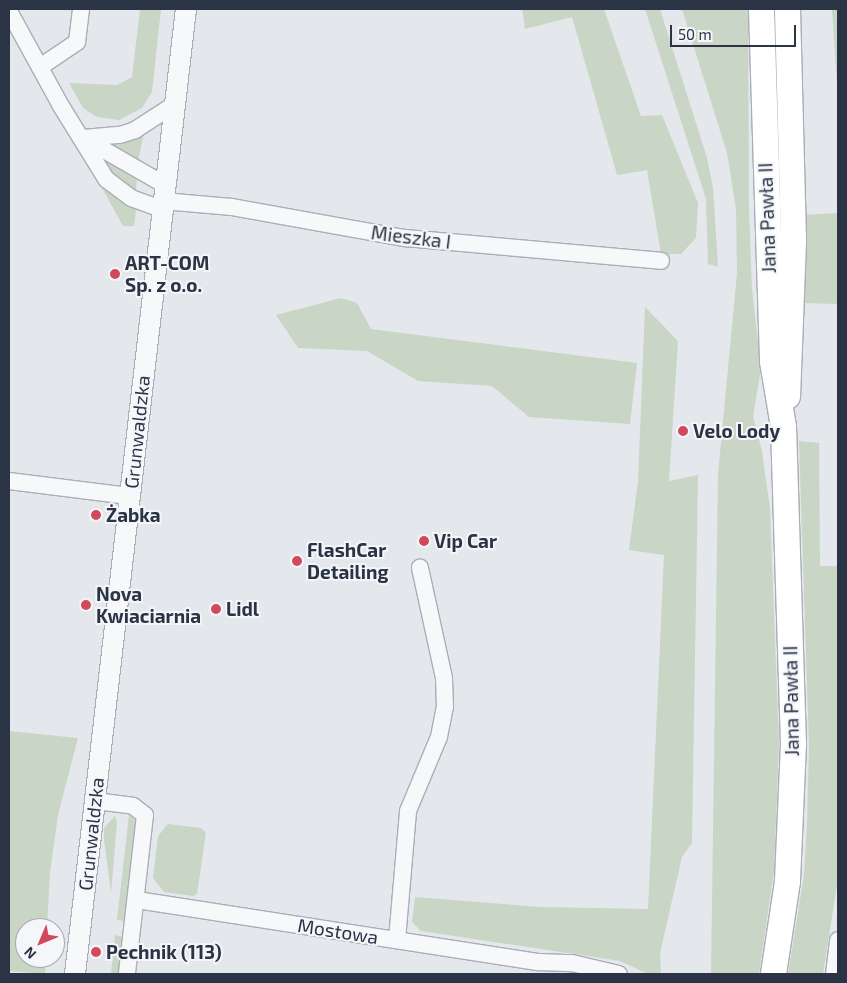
<!DOCTYPE html>
<html>
<head>
<meta charset="utf-8">
<style>
	body { margin:0 }
	#map { position:relative; width:847px; height:983px; overflow:hidden; background:#e4e7ec; font-family:"Exo 2",sans-serif }
	div>[style] { position:absolute }
	[style*='--x'] { left:calc(var(--x)*1px); top:calc(var(--y)*1px); width:calc(var(--w)*1px); rotate:calc(var(--a)*1deg) }
	.green>* { inset:0; background:#c9d6c5 }
	.roads { filter:drop-shadow(1px 0 #a9aeb7) drop-shadow(-1px 0 #a9aeb7) drop-shadow(0 1px #a9aeb7) drop-shadow(0 -1px #a9aeb7) }
	.minor>* { height:16px; margin:-8px; padding:0 8px; transform-origin:8px; border-radius:8px; background:#f7f8fa }
	.tertiary>* { height:20px; margin:-10px; padding:0 10px; transform-origin:10px; border-radius:10px; background:#f7f8fa }
	.primary>* { height:25px; margin:-12.5px; padding:0 12.5px; transform-origin:12.5px; border-radius:12.5px; background:#fff }
	.dots>* { width:14px; height:14px; translate:-50% -50%; box-sizing:border-box; border:2px solid #f4f6f9; border-radius:50% }
	span { translate:-50% -50%; white-space:nowrap; text-align:center; line-height:1.15; -webkit-text-stroke:4px #f4f6f9; paint-order:stroke }
	.street-label { font-size:19px; color:#2b3445 }
	.poi-label { font-size:19px; color:#2b3445; font-weight:700 }
	.left { translate:0 -50%; text-align:left }
	.frame { position:absolute; inset:0; border:10px solid #2b3445; pointer-events:none }
	.north { position:absolute; left:15px; top:918px; width:50px; height:50px; box-sizing:border-box; background:#f4f6f9; border:1px solid #a4a8b1; border-radius:50%; rotate:225deg; font-size:14px; font-weight:700; line-height:20px; text-align:center; color:#2b3445 }
	.north::after { content:''; display:block; margin:auto; width:18px; height:22px; background:#d1495b; clip-path:polygon(50% 0,100% 100%,50% 72%,0 100%) }
	.scale { position:absolute; left:670px; top:25px; width:126px; height:22px; box-sizing:border-box; border:2px solid #2b3445; border-top:0; padding-left:6px; font-size:15px; line-height:18px; white-space:nowrap; color:#2b3445; -webkit-text-stroke:4px #f4f6f9; paint-order:stroke }
</style>
</head>
<body>
<div id="map">
	<div class="green">
		<div style="clip-path:polygon(140px 9px,161px 9px,152px 92px,142px 108px,119px 120px,97px 117px,83px 108px,69px 83px,117px 85px,132px 77px)"></div>
		<div style="clip-path:polygon(522px 9px,604px 9px,641px 116px,662px 115px,698px 203px,696px 238px,681px 254px,661px 254px,647px 170px,617px 175px,572px 17px,525px 29px)"></div>
		<div style="clip-path:polygon(645px 9px,660px 9px,707px 158px,713px 188px,718px 267px,708px 264px,706px 199px)"></div>
		<div style="clip-path:polygon(682px 9px,748px 9px,749px 209px,752px 288px,761px 369px,753px 416px,762px 451px,770px 509px,779px 744px,774px 871px,759px 974px,711px 974px,718px 474px,737px 273px,736px 209px,727px 153px)"></div>
		<div style="clip-path:polygon(832px 9px,838px 9px,838px 101px)"></div>
		<div style="clip-path:polygon(144px 133px,138px 161px,110px 144px,128px 141px)"></div>
		<div style="clip-path:polygon(99px 152px,137px 172px,136px 193px,113px 176px)"></div>
		<div style="clip-path:polygon(102px 188px,136px 210px,134px 226px,123px 226px)"></div>
		<div style="clip-path:polygon(838px 213px,838px 304px,804px 303px,803px 215px)"></div>
		<div style="clip-path:polygon(341px 298px,357px 303px,371px 329px,637px 363px,630px 424px,529px 417px,492px 386px,418px 381px,367px 351px,298px 348px,276px 315px)"></div>
		<div style="clip-path:polygon(645px 307px,678px 341px,669px 481px,698px 475px,692px 843px,682px 857px,660px 953px,661px 974px,648px 974px,620px 961px,421px 931px,412px 922px,415px 897px,540px 907px,648px 909px,664px 555px,629px 550px,638px 481px)"></div>
		<div style="clip-path:polygon(799px 441px,819px 443px,820px 566px,838px 566px,838px 878px,823px 974px,788px 974px,804px 875px,807px 824px,809px 747px)"></div>
		<div style="clip-path:polygon(9px 731px,78px 738px,58px 815px,50px 873px,47px 928px,25px 928px,25px 958px,46px 958px,45px 974px,9px 971px)"></div>
		<div style="clip-path:polygon(129px 815px,137px 822px,126px 921px,117px 920px)"></div>
		<div style="clip-path:polygon(115px 816px,117px 822px,111px 893px,104px 839px,104px 828px)"></div>
		<div style="clip-path:polygon(168px 824px,201px 828px,206px 833px,197px 894px,193px 896px,164px 892px,153px 878px,158px 836px)"></div>
		<div style="clip-path:polygon(115px 935px,124px 937px,119px 974px,111px 974px)"></div>
	</div>
	<div class="roads">
		<div class="minor">
			<div style="--x:9;--y:11;--w:108;--a:61.3"></div>
			<div style="--x:61;--y:106;--w:86;--a:58.3"></div>
			<div style="--x:106;--y:179;--w:31;--a:37"></div>
			<div style="--x:131;--y:198;--w:33;--a:20"></div>
			<div style="--x:40;--y:67;--w:45;--a:-34"></div>
			<div style="--x:77;--y:42;--w:33;--a:-83"></div>
			<div style="--x:83;--y:138;--w:37;--a:-5"></div>
			<div style="--x:120;--y:135;--w:16;--a:-18"></div>
			<div style="--x:135;--y:130;--w:48;--a:-33"></div>
			<div style="--x:85;--y:139;--w:92;--a:29.9"></div>
			<div style="--x:163;--y:201;--w:69;--a:5"></div>
			<div style="--x:232;--y:207;--w:176;--a:10.2"></div>
			<div style="--x:405;--y:238;--w:257;--a:5.1"></div>
			<div style="--x:9;--y:481;--w:121;--a:7.1"></div>
			<div style="--x:95;--y:801;--w:38;--a:7"></div>
			<div style="--x:133;--y:806;--w:15;--a:37"></div>
			<div style="--x:145;--y:815;--w:160;--a:96.5"></div>
			<div style="--x:137;--y:900;--w:407;--a:8.8"></div>
			<div style="--x:539;--y:962;--w:33;--a:2"></div>
			<div style="--x:572;--y:963;--w:48;--a:13.2"></div>
			<div style="--x:397;--y:940;--w:129;--a:-85.1"></div>
			<div style="--x:408;--y:811;--w:80;--a:-67.3"></div>
			<div style="--x:439;--y:737;--w:31;--a:-79"></div>
			<div style="--x:445;--y:707;--w:29;--a:-92"></div>
			<div style="--x:444;--y:678;--w:113;--a:-102.3"></div>
			<div style="--x:834;--y:974;--w:34;--a:-83"></div>
		</div>
		<div class="tertiary">
			<div style="--x:75;--y:974;--w:971;--a:-83.44"></div>
		</div>
		<div class="primary">
			<div style="--x:761;--y:9;--w:352;--a:88.2"></div>
			<div style="--x:772;--y:361;--w:66;--a:80.4"></div>
			<div style="--x:783;--y:426;--w:317;--a:88.2"></div>
			<div style="--x:793;--y:743;--w:138;--a:92.5"></div>
			<div style="--x:787;--y:881;--w:94;--a:98.6"></div>
			<div style="--x:787;--y:9;--w:232;--a:88.5"></div>
			<div style="--x:793;--y:241;--w:155;--a:92.2"></div>
		</div>
	</div>
	<div class="dots">
		<div style="left:115px;top:274px;background:#d1495b"></div>
		<div style="left:683px;top:431px;background:#d1495b"></div>
		<div style="left:96px;top:515px;background:#d1495b"></div>
		<div style="left:424px;top:541px;background:#d1495b"></div>
		<div style="left:297px;top:561px;background:#d1495b"></div>
		<div style="left:86px;top:605px;background:#d1495b"></div>
		<div style="left:216px;top:609px;background:#d1495b"></div>
		<div style="left:96px;top:952px;background:#d1495b"></div>
	</div>
	<div class="street-label">
		<span style="left:767px;top:218px;rotate:-92deg">Jana Pawła II</span>
		<span style="left:411px;top:237px;rotate:7deg">Mieszka I</span>
		<span style="left:137px;top:432px;rotate:-84deg">Grunwaldzka</span>
		<span style="left:791px;top:701px;rotate:-91deg">Jana Pawła II</span>
		<span style="left:91px;top:834px;rotate:-84deg">Grunwaldzka</span>
		<span style="left:338px;top:931px;rotate:9deg">Mostowa</span>
	</div>
	<div class="poi-label">
		<span class="left" style="left:125px;top:274px">ART-COM<br>Sp. z o.o.</span>
		<span class="left" style="left:693px;top:431px">Velo Lody</span>
		<span class="left" style="left:106px;top:515px">Żabka</span>
		<span class="left" style="left:434px;top:541px">Vip Car</span>
		<span class="left" style="left:307px;top:561px">FlashCar<br>Detailing</span>
		<span class="left" style="left:96px;top:605px">Nova<br>Kwiaciarnia</span>
		<span class="left" style="left:226px;top:609px">Lidl</span>
		<span class="left" style="left:106px;top:952px">Pechnik (113)</span>
	</div>
	<div class="frame"></div>
	<div class="north">N</div>
	<div class="scale">50 m</div>
</div>
</body>
</html>
